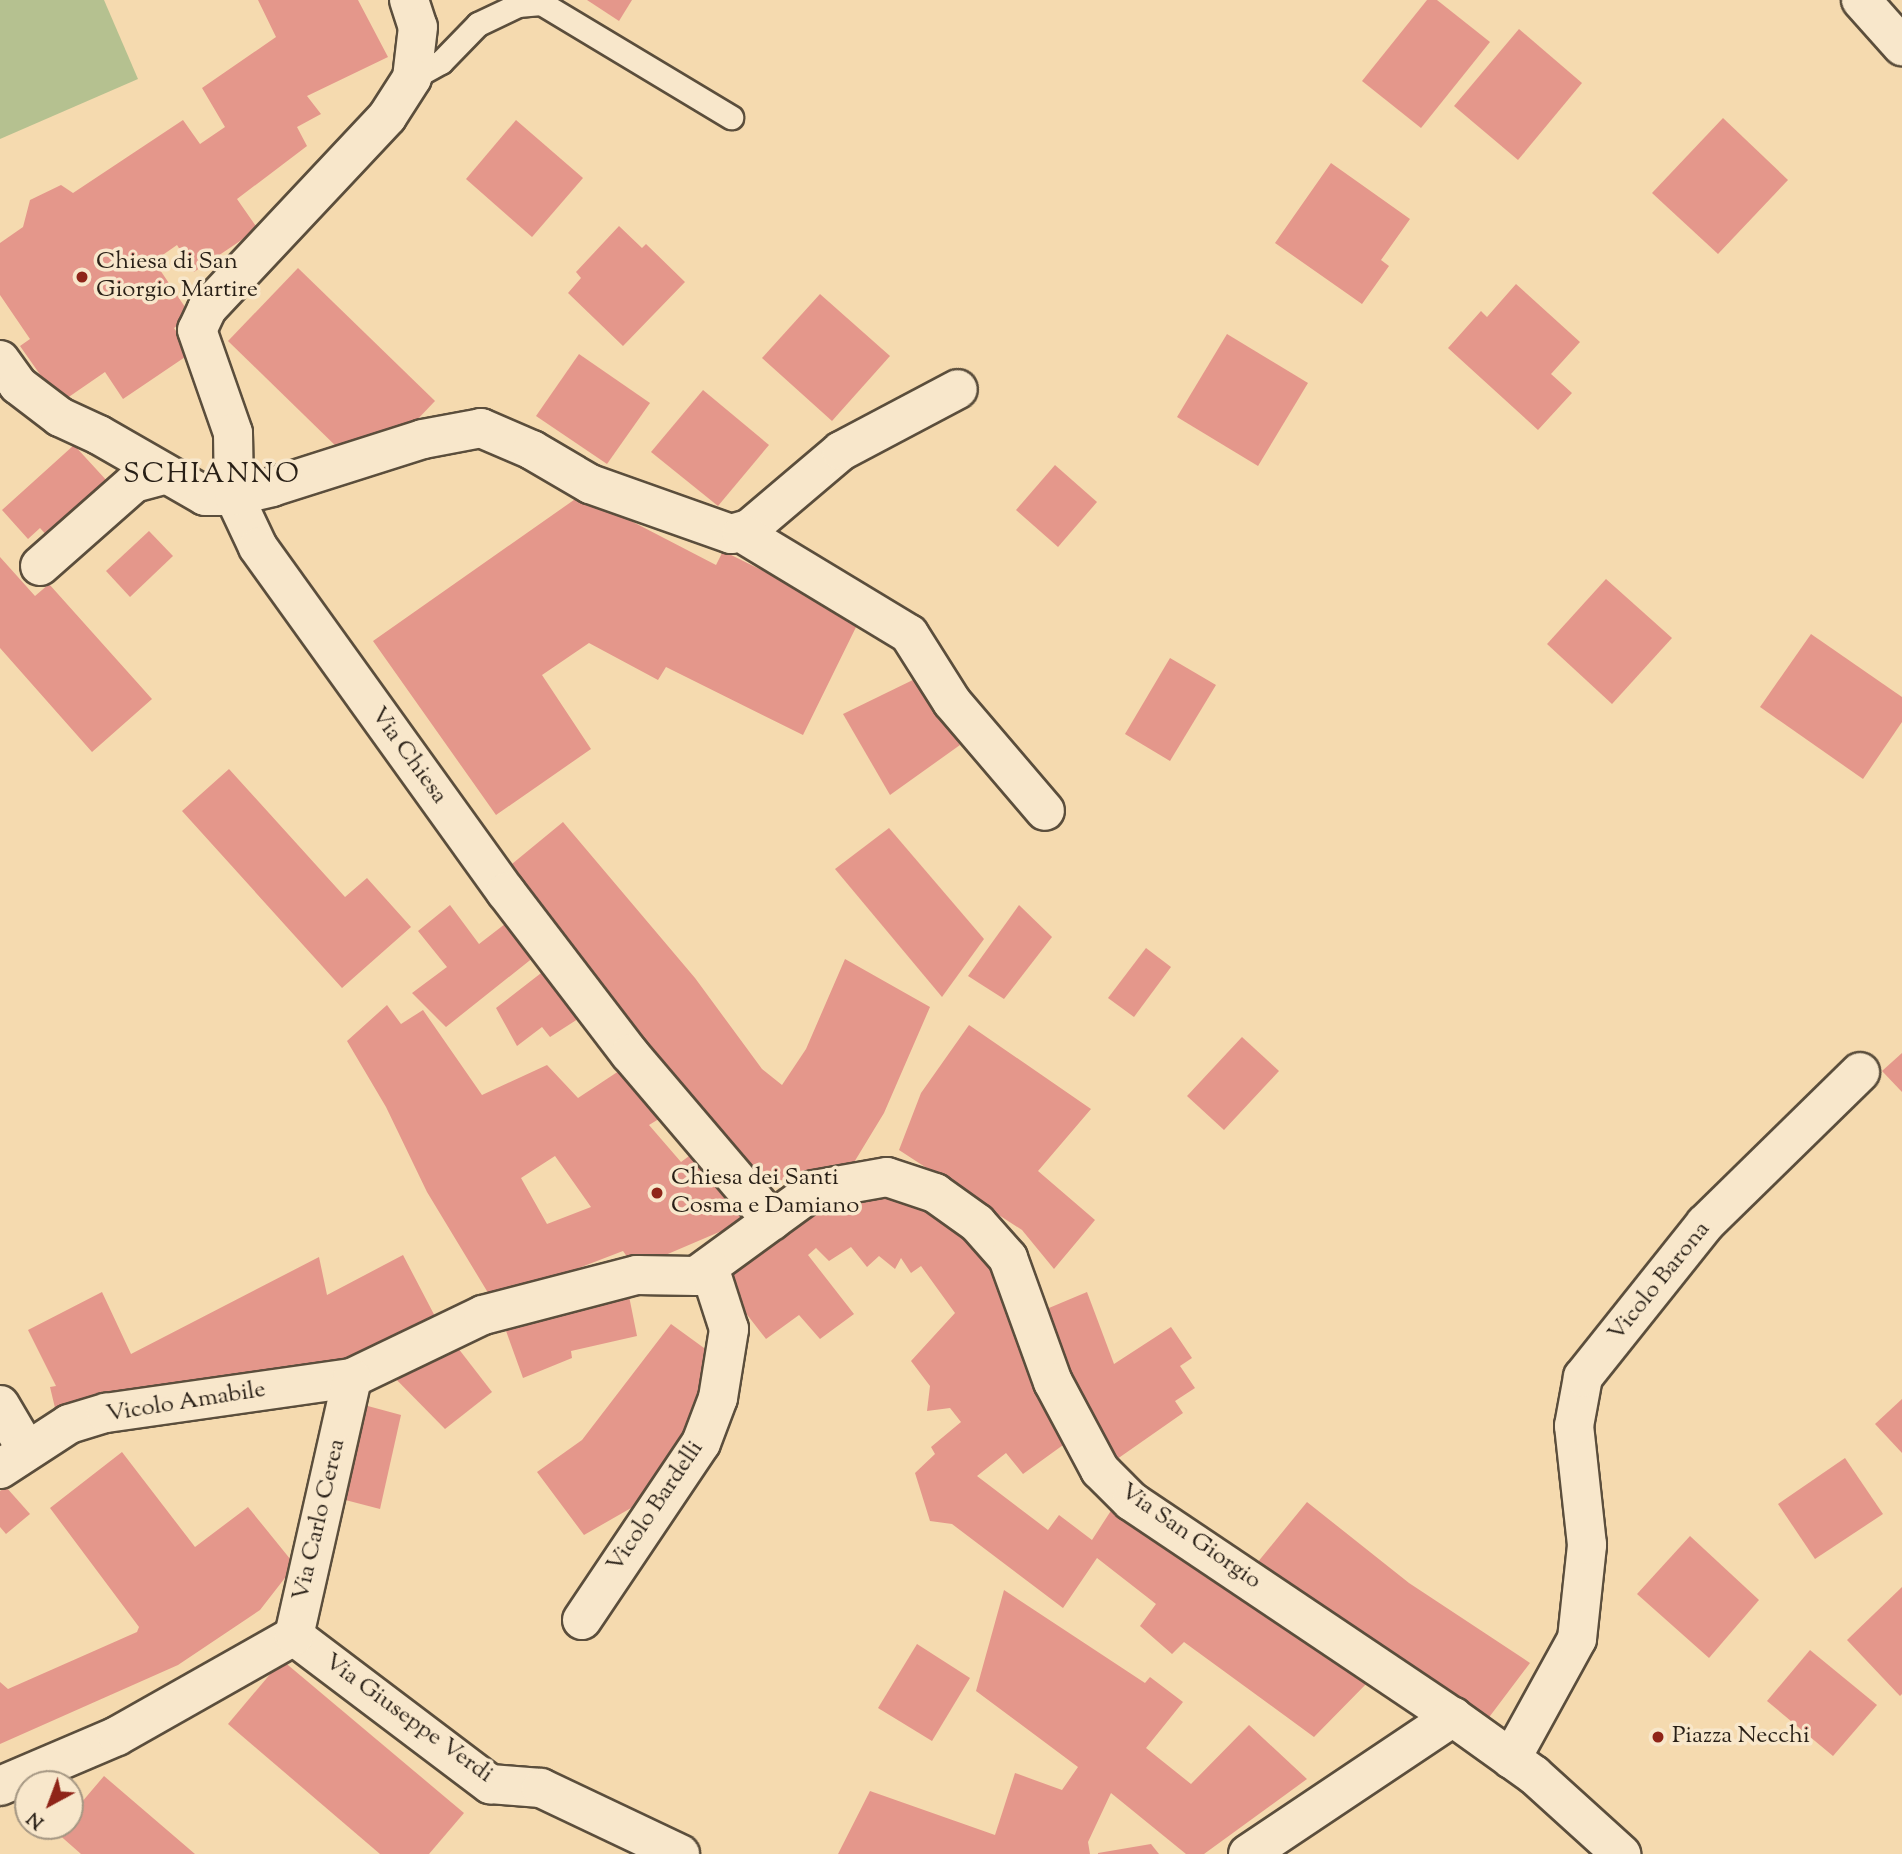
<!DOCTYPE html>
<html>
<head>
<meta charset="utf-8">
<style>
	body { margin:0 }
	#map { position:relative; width:1902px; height:1854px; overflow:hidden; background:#f5daaf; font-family:"Sorts Mill Goudy",serif }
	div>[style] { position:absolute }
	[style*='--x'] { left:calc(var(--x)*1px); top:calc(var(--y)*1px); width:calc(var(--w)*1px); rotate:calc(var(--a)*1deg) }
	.green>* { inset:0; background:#b5c190 }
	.building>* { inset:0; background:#e4978b }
	.roads { filter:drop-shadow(2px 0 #5b4e3c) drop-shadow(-2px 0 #5b4e3c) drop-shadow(0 2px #5b4e3c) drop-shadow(0 -2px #5b4e3c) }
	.service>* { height:23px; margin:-11.5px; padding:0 11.5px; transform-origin:11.5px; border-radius:11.5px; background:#f8e7cb }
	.minor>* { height:38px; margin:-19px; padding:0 19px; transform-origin:19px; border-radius:19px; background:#f8e7cb }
	.dots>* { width:19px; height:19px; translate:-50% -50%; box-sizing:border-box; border:4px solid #f8e7cb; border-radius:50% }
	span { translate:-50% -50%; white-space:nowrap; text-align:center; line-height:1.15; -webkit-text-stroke:7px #f8e7cb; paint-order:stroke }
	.poi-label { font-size:24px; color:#281f16 }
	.left { translate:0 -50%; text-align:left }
	.street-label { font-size:24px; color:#281f16 }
	.quarter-label { font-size:28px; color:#281f16; letter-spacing:2px }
	.north { position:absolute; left:14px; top:1770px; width:70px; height:70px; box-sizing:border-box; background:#f8e7cb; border:2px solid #a59783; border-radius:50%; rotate:221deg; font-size:19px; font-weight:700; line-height:28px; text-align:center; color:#281f16 }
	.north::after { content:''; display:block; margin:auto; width:24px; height:32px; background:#8f2418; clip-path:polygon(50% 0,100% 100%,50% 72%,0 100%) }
</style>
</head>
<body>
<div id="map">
	<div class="green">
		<div style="clip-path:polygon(0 0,104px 0,138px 79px,0 139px)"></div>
	</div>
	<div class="building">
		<div style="clip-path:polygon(258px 0,358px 0,388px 57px,307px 96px,321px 114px,297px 127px,307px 146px,237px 199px,258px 229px,194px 272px,177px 245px,154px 261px,191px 316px,174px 328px,191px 353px,123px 399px,105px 372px,60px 403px,20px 346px,30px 339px,0 295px,0 243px,23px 227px,30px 200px,61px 185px,73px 193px,183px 120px,200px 144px,225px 127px,202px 88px,276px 37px)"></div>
		<div style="clip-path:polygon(587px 0,632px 0,619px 21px)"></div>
		<div style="clip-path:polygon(1427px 0,1437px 0,1490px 42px,1421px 128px,1362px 81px)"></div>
		<div style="clip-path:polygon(1519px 29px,1582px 83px,1518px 160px,1454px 106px)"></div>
		<div style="clip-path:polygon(1723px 118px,1788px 180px,1718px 254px,1652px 193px)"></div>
		<div style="clip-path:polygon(516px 120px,583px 178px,532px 237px,466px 179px)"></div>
		<div style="clip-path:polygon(1331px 163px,1410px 219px,1381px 260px,1389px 266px,1362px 304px,1275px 243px)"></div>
		<div style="clip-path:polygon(619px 226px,642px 248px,646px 244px,685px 282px,623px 346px,568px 293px,581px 278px,576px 272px)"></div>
		<div style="clip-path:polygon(298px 268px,435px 401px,414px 423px,343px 453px,228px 341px)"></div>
		<div style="clip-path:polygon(1516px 284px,1580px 342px,1551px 374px,1572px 393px,1538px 430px,1448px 348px,1481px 311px,1487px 317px)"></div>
		<div style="clip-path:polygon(820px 294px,890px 356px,832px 421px,762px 358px)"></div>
		<div style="clip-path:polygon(1227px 334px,1308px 383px,1258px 466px,1177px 417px)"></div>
		<div style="clip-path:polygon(579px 354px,650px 403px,607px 464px,536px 416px)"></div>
		<div style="clip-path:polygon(703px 390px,769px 445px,718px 506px,651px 452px)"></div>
		<div style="clip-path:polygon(74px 445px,119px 494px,58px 548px,40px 528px,28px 539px,2px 510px)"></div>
		<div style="clip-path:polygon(1055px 465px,1097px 502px,1058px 547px,1016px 510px)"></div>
		<div style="clip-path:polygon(581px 495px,716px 565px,723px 551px,860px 619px,803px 735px,666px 667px,658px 680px,589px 643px,542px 675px,591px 749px,496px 815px,373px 641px)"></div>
		<div style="clip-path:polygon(149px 531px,173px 556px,130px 597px,106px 571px)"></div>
		<div style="clip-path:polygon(0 557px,35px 596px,49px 584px,152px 699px,92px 752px,0 648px)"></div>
		<div style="clip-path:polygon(1606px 579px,1672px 638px,1612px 704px,1547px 644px)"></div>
		<div style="clip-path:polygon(1811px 634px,1902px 697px,1902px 722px,1863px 779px,1760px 707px)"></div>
		<div style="clip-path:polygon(1170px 658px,1216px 685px,1170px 761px,1125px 734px)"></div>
		<div style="clip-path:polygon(919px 677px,960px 745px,890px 795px,843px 714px)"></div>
		<div style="clip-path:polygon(229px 769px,345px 897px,367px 878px,411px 927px,342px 988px,182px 811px)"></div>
		<div style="clip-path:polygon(563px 822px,695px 978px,762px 1069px,782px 1085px,806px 1049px,845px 959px,930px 1007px,884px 1113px,850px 1169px,809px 1181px,749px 1179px,506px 869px)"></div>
		<div style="clip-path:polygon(889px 828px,984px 939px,942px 997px,835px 869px)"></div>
		<div style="clip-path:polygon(450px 905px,479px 944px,505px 924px,534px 957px,446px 1027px,412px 993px,447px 967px,418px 931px)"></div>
		<div style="clip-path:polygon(1019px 905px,1052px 937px,1004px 999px,968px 976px)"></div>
		<div style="clip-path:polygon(1146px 948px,1171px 967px,1134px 1017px,1108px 998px)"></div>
		<div style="clip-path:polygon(545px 970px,581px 1017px,550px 1037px,542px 1027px,517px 1046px,496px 1008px)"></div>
		<div style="clip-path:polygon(evenodd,387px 1005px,401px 1024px,423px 1010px,482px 1095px,547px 1065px,578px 1098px,628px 1065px,667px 1114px,649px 1125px,681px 1162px,700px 1148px,752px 1218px,635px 1268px,623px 1251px,493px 1301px,427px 1192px,386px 1107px,347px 1041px,387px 1005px,555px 1156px,591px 1207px,547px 1224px,521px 1178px,555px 1156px)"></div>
		<div style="clip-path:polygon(969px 1025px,1091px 1109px,1038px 1171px,1095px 1220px,1054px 1269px,1022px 1230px,899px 1150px,921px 1093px)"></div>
		<div style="clip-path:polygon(1242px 1037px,1279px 1071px,1224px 1130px,1187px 1096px)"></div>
		<div style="clip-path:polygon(1902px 1053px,1902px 1092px,1882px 1071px)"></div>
		<div style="clip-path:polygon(896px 1190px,983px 1248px,1070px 1440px,1023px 1474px,1006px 1453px,977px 1476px,1048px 1530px,1059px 1515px,1092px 1540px,1114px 1506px,1371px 1679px,1314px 1737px,1184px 1642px,1172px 1654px,1140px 1626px,1156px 1604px,1097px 1558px,1063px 1608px,952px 1524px,930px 1521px,915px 1473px,935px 1454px,931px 1447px,961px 1422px,950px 1408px,927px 1411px,930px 1386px,911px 1361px,955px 1313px,921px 1266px,911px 1273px,901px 1258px,895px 1269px,879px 1256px,867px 1267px,851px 1247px,829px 1261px,816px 1248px,808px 1255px,854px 1314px,820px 1339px,799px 1315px,766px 1339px,717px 1276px,826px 1195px)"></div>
		<div style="clip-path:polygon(403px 1255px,439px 1324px,358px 1356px,56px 1412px,50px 1387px,56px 1386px,28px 1330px,102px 1292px,131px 1354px,319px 1257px,327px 1295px)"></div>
		<div style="clip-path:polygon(628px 1291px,637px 1336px,571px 1351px,572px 1358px,523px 1378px,501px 1317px)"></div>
		<div style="clip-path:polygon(1087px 1292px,1114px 1364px,1171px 1327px,1192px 1358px,1180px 1366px,1195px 1388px,1175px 1401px,1183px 1413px,1110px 1464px,1037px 1313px)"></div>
		<div style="clip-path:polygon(671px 1324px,704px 1348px,709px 1387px,702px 1417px,645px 1500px,584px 1535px,537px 1472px,582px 1440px)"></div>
		<div style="clip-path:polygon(451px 1339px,492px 1392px,445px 1429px,385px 1368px)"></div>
		<div style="clip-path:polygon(1902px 1399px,1902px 1453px,1875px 1424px)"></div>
		<div style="clip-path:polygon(353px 1402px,401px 1415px,380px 1509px,330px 1496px)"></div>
		<div style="clip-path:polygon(122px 1452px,195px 1547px,248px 1507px,295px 1565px,260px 1610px,178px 1665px,0 1744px,0 1682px,8px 1689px,137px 1632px,139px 1627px,50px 1508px)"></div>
		<div style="clip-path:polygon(1845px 1458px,1883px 1514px,1815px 1559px,1778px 1504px)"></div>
		<div style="clip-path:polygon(6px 1487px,30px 1514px,6px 1534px,0 1527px,0 1491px)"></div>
		<div style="clip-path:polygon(1307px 1502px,1409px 1583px,1530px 1663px,1487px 1720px,1248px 1574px)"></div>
		<div style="clip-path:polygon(1690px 1536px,1759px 1600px,1709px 1658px,1637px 1594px)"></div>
		<div style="clip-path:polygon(1902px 1587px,1902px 1694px,1900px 1696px,1847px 1640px)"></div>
		<div style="clip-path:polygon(1004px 1590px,1145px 1683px,1150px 1677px,1183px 1702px,1146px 1748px,1191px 1784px,1249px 1725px,1307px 1779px,1204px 1854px,1186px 1854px,1111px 1793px,1088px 1842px,1090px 1854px,838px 1854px,870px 1791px,995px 1835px,1015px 1773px,1062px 1790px,1078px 1767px,976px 1691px)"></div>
		<div style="clip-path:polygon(917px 1644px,970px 1678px,932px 1741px,878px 1708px)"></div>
		<div style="clip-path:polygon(1810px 1650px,1877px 1705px,1833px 1756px,1767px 1701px)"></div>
		<div style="clip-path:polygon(282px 1660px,464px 1813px,429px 1854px,380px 1854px,228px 1724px)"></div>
		<div style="clip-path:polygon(104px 1776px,195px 1854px,81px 1854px,56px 1832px,61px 1826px,70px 1826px,70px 1816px)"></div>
		<div style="clip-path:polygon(1151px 1844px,1159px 1854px,1098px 1854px,1098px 1853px)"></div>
	</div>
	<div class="roads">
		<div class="service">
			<div style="--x:412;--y:78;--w:33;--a:-29"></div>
			<div style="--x:441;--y:62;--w:53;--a:-45.8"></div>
			<div style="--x:478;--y:24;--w:44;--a:-25.4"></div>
			<div style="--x:518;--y:5;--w:23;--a:-5"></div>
			<div style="--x:541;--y:3;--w:222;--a:31"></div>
		</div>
		<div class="minor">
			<div style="--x:409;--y:0;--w:28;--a:72"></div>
			<div style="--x:418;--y:27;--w:51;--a:96.7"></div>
			<div style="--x:412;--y:78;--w:46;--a:122.7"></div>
			<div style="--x:387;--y:117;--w:263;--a:133.2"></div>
			<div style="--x:207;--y:309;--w:23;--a:115"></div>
			<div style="--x:197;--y:330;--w:109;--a:70.7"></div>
			<div style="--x:233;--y:433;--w:63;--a:89.1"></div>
			<div style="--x:234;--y:496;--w:56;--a:64.8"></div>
			<div style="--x:258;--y:547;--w:425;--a:54.3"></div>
			<div style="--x:506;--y:892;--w:204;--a:52.6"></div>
			<div style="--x:630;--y:1054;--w:219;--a:49.6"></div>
			<div style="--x:1861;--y:0;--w:62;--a:48.3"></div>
			<div style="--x:0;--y:360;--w:31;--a:54"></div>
			<div style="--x:18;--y:385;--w:53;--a:37.3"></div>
			<div style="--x:60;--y:417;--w:43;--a:24.8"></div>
			<div style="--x:99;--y:435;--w:122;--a:29.9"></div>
			<div style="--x:205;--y:496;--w:29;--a:0"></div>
			<div style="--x:234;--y:496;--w:39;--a:-13"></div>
			<div style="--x:272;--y:487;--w:158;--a:-17.6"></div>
			<div style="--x:423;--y:439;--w:59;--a:-10.7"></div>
			<div style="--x:481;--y:428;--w:56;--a:23.3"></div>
			<div style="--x:532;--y:450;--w:67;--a:30.4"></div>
			<div style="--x:590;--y:484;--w:150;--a:19.5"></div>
			<div style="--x:731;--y:534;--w:19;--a:-16"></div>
			<div style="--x:749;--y:529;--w:121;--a:-40.3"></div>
			<div style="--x:841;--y:451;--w:132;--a:-27.9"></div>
			<div style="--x:742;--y:533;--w:195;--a:31.2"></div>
			<div style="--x:909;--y:634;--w:80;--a:57.7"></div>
			<div style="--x:952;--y:702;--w:143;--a:49.5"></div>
			<div style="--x:40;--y:566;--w:125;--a:-41.4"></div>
			<div style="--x:134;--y:483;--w:31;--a:-15"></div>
			<div style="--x:0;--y:1405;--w:51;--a:59.4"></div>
			<div style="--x:0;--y:1469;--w:82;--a:-33.1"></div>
			<div style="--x:69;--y:1424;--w:39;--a:-17"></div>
			<div style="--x:106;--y:1413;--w:248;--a:-8.1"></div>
			<div style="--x:352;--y:1378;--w:145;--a:-25.7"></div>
			<div style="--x:483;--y:1315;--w:159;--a:-14.6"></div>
			<div style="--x:637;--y:1275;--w:59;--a:1"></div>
			<div style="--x:696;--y:1276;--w:146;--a:-36.1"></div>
			<div style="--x:814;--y:1190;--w:74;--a:-10.1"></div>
			<div style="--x:887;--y:1177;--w:51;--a:18.4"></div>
			<div style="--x:935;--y:1193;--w:52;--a:35.5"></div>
			<div style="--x:977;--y:1223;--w:47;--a:48.5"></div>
			<div style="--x:1008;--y:1258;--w:132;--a:70.1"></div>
			<div style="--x:1053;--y:1382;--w:100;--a:61.9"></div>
			<div style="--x:1100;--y:1470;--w:44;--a:45"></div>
			<div style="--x:1131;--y:1501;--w:388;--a:33.9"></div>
			<div style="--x:1453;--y:1717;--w:100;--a:35.6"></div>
			<div style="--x:1534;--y:1775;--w:118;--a:42.2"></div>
			<div style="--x:582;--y:1620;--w:213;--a:-56.1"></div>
			<div style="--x:701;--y:1443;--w:48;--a:-69.3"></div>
			<div style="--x:718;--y:1398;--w:70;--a:-80.9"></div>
			<div style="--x:729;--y:1329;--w:65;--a:-107.9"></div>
			<div style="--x:294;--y:1636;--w:246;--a:37.1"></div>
			<div style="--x:490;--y:1784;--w:51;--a:4.5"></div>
			<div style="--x:541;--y:1788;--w:154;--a:25.4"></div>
			<div style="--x:1511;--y:1759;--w:137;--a:-61.2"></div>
			<div style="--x:1577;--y:1639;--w:95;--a:-83.9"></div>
			<div style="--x:1587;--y:1545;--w:120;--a:-96.2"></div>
			<div style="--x:1574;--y:1426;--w:50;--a:-79.6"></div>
			<div style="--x:1583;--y:1377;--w:196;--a:-51.4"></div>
			<div style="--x:1705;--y:1224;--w:217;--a:-44.4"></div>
			<div style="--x:0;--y:1786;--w:127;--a:-23.1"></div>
			<div style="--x:117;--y:1736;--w:203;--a:-29.5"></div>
			<div style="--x:294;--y:1636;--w:264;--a:-77.3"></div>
			<div style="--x:1248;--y:1854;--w:247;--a:-33.8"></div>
		</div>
	</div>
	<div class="dots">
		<div style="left:82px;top:277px;background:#8f2418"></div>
		<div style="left:657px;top:1193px;background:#8f2418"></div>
		<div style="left:1658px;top:1737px;background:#8f2418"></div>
	</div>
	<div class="poi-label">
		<span class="left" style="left:96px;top:277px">Chiesa di San<br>Giorgio Martire</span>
		<span class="left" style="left:671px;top:1193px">Chiesa dei Santi<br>Cosma e Damiano</span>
		<span class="left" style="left:1672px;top:1737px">Piazza Necchi</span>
	</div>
	<div class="street-label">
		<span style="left:408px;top:756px;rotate:54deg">Via Chiesa</span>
		<span style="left:1660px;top:1282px;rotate:-51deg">Vicolo Barona</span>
		<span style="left:186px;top:1403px;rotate:-9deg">Vicolo Amabile</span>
		<span style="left:656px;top:1507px;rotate:-56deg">Vicolo Bardelli</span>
		<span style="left:320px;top:1520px;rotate:-77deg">Via Carlo Cerea</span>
		<span style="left:1190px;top:1537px;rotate:35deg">Via San Giorgio</span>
		<span style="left:408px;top:1719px;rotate:36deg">Via Giuseppe Verdi</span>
	</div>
	<div class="quarter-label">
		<span style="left:212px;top:475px">SCHIANNO</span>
	</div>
	<div class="north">N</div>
</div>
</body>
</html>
